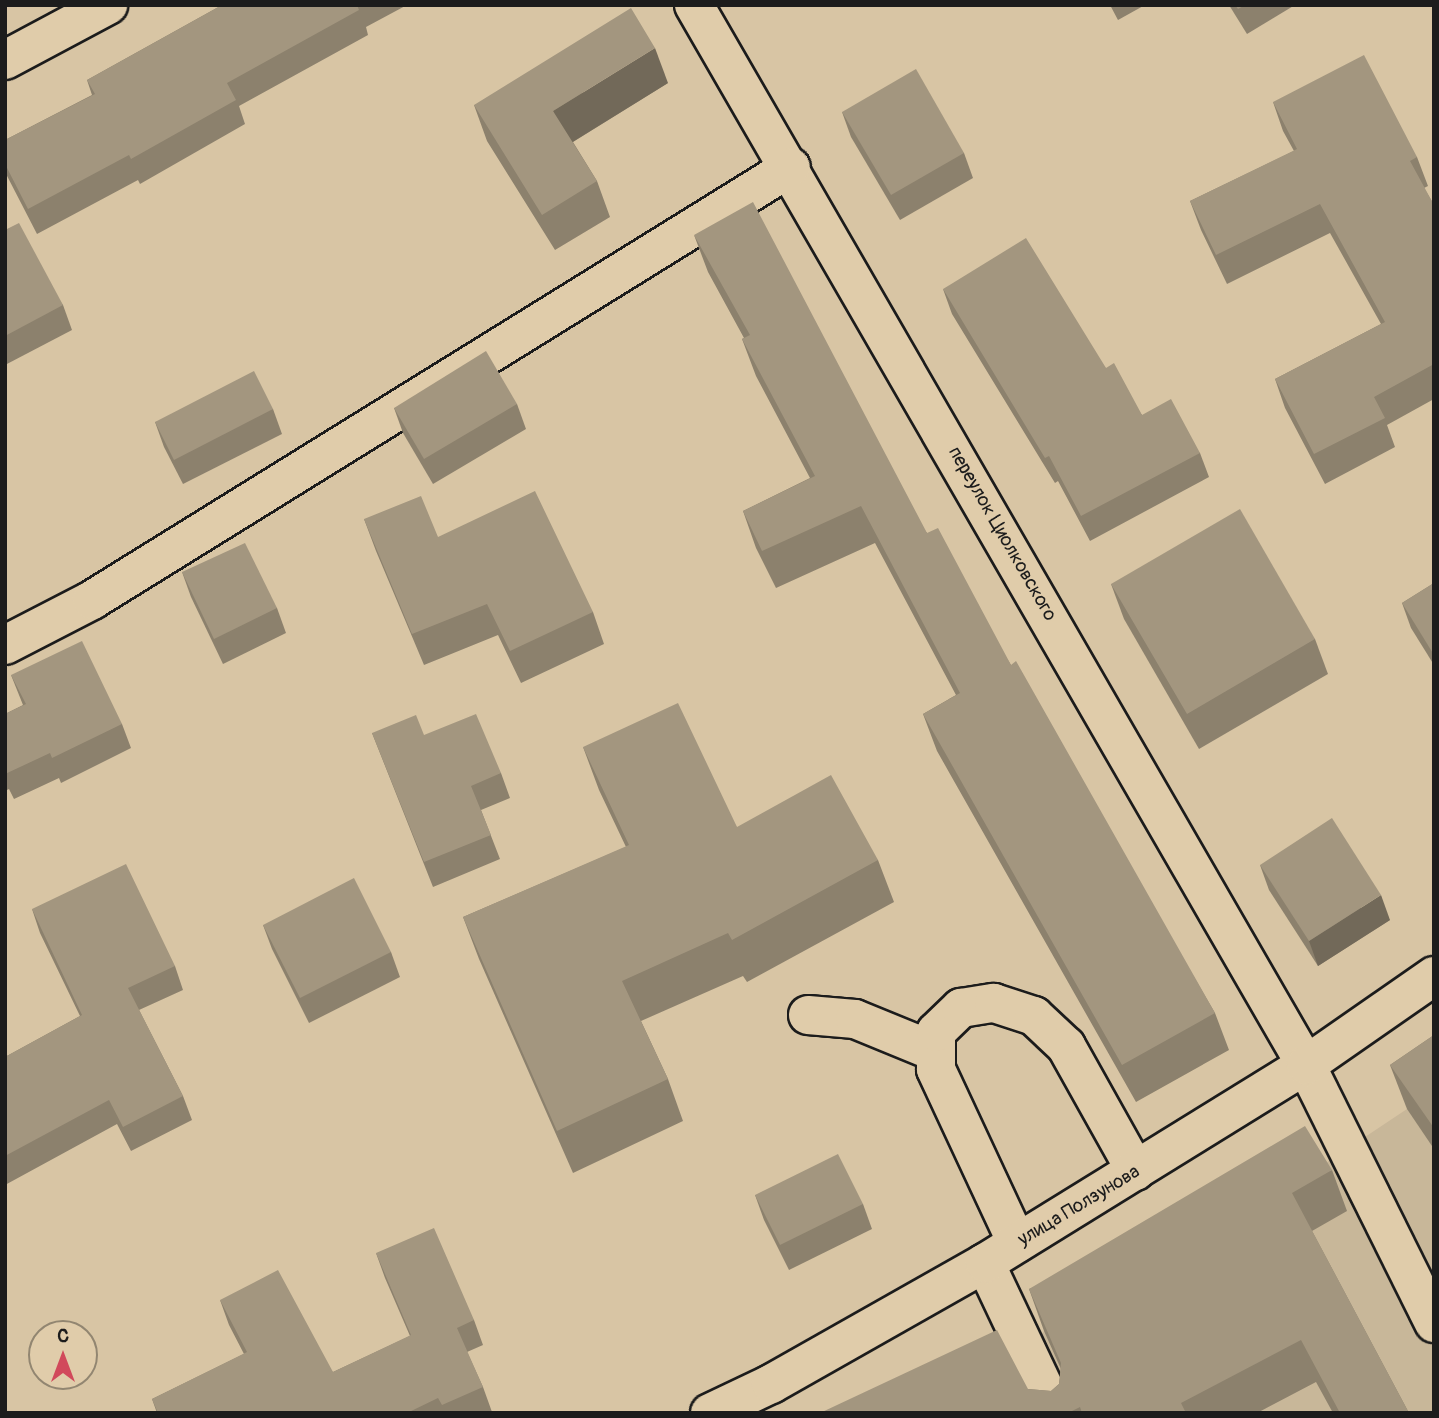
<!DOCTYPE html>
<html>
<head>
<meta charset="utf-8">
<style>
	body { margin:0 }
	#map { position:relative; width:1439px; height:1418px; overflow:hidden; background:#d8c5a4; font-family:Pangolin,sans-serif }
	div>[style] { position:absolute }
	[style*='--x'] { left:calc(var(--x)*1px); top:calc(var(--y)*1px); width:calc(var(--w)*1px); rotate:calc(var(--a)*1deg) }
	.built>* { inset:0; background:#c8b799 }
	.roads { filter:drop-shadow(2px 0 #1c1c1c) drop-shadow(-2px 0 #1c1c1c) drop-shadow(0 2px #1c1c1c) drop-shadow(0 -2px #1c1c1c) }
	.minor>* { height:38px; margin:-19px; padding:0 19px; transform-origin:19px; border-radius:19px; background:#e0ccaa }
	.wall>* { inset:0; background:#8c816d }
	.shaded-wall>* { inset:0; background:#726959 }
	.building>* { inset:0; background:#a3967f }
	span { translate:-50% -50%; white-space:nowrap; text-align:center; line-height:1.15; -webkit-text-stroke:5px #e0ccaa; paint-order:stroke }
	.street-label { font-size:19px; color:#1c1c1c }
	.frame { position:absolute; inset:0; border:7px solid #1c1c1c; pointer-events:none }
	.north { position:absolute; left:28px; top:1320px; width:70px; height:70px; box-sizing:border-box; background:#e0ccaa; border:2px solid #928671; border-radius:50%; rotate:0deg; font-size:19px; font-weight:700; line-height:28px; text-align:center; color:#1c1c1c }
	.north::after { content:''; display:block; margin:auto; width:24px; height:32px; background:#d1495b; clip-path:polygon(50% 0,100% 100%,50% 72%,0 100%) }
</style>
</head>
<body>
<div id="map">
	<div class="built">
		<div style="clip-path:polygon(1434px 1091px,1434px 1413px,922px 1413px,1017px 1368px,1044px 1331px,1320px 1167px)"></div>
	</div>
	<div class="roads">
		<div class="minor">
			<div style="--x:694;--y:5;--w:1224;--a:60"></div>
			<div style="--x:1306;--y:1065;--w:288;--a:63.6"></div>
			<div style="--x:5;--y:60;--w:117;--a:-28.1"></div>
			<div style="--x:5;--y:645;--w:98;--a:-27.3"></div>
			<div style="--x:92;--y:600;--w:822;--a:-31.78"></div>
			<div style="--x:808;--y:1015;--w:47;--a:4.9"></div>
			<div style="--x:855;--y:1019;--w:87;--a:22.2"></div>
			<div style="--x:1017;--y:1243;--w:192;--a:-115"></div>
			<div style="--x:936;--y:1069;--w:37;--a:-90"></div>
			<div style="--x:936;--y:1032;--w:35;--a:-44"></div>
			<div style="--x:961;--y:1008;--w:33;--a:-9"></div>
			<div style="--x:994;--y:1003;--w:42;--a:18"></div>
			<div style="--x:1034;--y:1016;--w:44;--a:43.2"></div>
			<div style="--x:1066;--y:1046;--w:143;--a:60.8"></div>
			<div style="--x:985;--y:1263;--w:166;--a:64.7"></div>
			<div style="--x:710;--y:1413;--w:68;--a:-25.4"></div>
			<div style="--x:771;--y:1384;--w:246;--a:-29.5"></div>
			<div style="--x:985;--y:1263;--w:377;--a:-31.7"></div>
			<div style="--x:1306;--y:1065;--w:156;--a:-34.8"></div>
		</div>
	</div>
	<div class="wall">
		<div style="clip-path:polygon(222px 5px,407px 5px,366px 27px,368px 35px,239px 106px,245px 124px,140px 184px,138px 180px,37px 234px,5px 172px,5px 140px,92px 95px,87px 80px)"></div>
		<div style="clip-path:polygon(1110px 5px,1145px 5px,1118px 20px)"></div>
		<div style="clip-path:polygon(1229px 5px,1295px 5px,1247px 34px)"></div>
		<div style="clip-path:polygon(668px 83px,573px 142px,597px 181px,610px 217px,555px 250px,487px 141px,474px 105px)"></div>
		<div style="clip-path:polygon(1273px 102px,1417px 157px,1428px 186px,1424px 188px,1434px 205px,1434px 399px,1387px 425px,1395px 447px,1325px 484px,1285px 408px,1275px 379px,1381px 324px,1330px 233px,1227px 284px,1201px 230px,1190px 201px,1294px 151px,1283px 131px)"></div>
		<div style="clip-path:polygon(842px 112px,964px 153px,973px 178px,900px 220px,851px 137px)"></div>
		<div style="clip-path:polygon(5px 230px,63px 305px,72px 330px,5px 365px)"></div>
		<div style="clip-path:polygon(694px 235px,927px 533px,1011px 665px,1215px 1013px,1229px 1050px,1136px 1102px,937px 751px,923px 714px,956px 695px,875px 543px,776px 588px,756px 548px,743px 511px,810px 478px,756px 376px,742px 339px,744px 338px,708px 272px)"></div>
		<div style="clip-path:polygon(943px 289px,1106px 368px,1142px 415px,1200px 453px,1209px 477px,1090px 541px,1058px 481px,1055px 483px,952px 314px)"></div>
		<div style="clip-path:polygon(517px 404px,526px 429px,433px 484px,403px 433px,394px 408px)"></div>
		<div style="clip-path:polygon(273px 409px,282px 434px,183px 484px,164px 447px,155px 422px)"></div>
		<div style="clip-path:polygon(364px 519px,438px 537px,593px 612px,604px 644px,521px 683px,498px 635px,424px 665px,376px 551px)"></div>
		<div style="clip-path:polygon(182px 572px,277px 608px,286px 633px,223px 664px,191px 597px)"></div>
		<div style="clip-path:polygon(1434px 583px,1434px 665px,1411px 628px,1402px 603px)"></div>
		<div style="clip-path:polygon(1111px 584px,1315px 639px,1328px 674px,1199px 749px,1124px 619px)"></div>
		<div style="clip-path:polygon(11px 675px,122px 724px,131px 748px,61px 783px,59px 778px,14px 799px,9px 789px,5px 791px,5px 714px,23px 705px)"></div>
		<div style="clip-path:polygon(372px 733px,424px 735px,501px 773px,510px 798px,481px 810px,500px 859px,433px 887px)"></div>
		<div style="clip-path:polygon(583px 747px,737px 827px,878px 860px,894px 902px,747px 982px,743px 976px,641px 1021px,668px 1079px,683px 1121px,573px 1173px,479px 959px,463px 917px,626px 847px,599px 790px)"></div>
		<div style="clip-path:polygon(1260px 865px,1390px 920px,1318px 966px,1269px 890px)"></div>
		<div style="clip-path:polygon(32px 909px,175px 966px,183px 990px,139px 1010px,183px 1096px,192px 1120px,131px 1151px,117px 1124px,5px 1185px,5px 1057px,80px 1016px,40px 933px)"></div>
		<div style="clip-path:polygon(263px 925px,391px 952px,400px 977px,309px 1023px,272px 949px)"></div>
		<div style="clip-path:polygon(1434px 1035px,1434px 1149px,1407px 1109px,1390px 1065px)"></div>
		<div style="clip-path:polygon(1332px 1170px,1347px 1211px,1312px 1231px,1409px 1413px,1333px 1413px,1316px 1382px,1257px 1413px,820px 1413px,1028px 1389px,1051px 1391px,1059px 1384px,1061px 1369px,1044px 1331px,1029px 1289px)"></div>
		<div style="clip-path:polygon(755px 1195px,863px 1204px,872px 1229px,789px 1270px,764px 1220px)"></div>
		<div style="clip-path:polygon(376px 1253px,474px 1320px,483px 1345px,467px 1352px,483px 1387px,492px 1412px,490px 1413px,157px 1413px,152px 1399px,244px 1354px,229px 1325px,220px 1300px,333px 1372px,410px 1336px,385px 1278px)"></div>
	</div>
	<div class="shaded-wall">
		<div style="clip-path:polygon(655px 48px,668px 83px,566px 146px,553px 111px)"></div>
		<div style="clip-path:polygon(1381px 895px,1390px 920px,1318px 966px,1309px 941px)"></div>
	</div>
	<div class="building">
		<div style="clip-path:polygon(222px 5px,357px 5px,359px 10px,227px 83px,236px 100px,131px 159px,129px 155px,28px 209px,5px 164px,5px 140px,95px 94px,87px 80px)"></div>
		<div style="clip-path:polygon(1235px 5px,1245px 5px,1238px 9px)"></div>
		<div style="clip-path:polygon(631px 8px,655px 48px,553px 111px,597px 181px,542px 215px,474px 105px)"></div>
		<div style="clip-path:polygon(1364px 55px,1417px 157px,1410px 161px,1434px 205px,1434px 364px,1374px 397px,1385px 418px,1314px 454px,1275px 379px,1385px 322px,1320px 204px,1216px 255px,1190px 201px,1297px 149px,1273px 102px)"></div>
		<div style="clip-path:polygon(916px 69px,964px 153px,891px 195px,842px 112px)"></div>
		<div style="clip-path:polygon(753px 202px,927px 533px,938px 528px,1011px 665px,1016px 661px,1215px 1013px,1122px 1065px,923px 714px,960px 693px,861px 506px,762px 551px,743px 511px,815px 476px,742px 339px,750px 335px,694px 235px)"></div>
		<div style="clip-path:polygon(19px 223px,63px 305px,5px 336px,5px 230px)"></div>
		<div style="clip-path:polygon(1026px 238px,1106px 368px,1114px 363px,1142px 415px,1171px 399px,1200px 453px,1081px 516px,1049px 456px,1045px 458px,943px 289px)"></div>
		<div style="clip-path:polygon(486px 351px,517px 404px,424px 459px,394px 408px)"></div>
		<div style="clip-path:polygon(254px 371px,273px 409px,174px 460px,155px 422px)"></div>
		<div style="clip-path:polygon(535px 491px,593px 612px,510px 651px,487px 604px,412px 634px,364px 519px,421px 496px,438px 537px)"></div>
		<div style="clip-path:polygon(1240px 509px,1315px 639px,1187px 714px,1111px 584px)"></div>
		<div style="clip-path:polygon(245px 543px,277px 608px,214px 639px,182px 572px)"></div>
		<div style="clip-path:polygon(1434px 583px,1434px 655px,1402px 603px)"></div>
		<div style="clip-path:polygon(82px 641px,122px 724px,52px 758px,50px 753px,5px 774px,5px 714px,26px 704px,11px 675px)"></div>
		<div style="clip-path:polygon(678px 703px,737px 827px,831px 775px,878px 860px,732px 940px,728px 933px,622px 981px,668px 1079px,557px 1131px,463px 917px,629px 845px,583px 747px)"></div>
		<div style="clip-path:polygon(476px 714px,501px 773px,471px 786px,491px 835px,424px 862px,372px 733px,416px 715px,424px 735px)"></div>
		<div style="clip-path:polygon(1332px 818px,1381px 895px,1309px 941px,1260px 865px)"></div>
		<div style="clip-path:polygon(126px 864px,175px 966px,128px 988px,183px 1096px,123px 1127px,109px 1100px,5px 1156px,5px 1057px,82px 1015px,32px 909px)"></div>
		<div style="clip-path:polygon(354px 878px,391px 952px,300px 998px,263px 925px)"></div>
		<div style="clip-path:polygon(1434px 1035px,1434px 1128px,1390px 1065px)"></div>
		<div style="clip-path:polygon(1305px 1126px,1332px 1170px,1292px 1193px,1409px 1413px,1340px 1413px,1301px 1340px,1181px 1403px,1186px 1413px,1082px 1413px,1080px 1407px,1068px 1413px,820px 1413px,997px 1330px,1028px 1389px,1051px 1391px,1059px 1384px,1061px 1363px,1029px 1289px)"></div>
		<div style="clip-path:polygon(838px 1154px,863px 1204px,780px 1245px,755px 1195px)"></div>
		<div style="clip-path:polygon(434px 1228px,474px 1320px,457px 1328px,483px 1387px,442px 1405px,438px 1398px,407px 1413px,158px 1413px,152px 1399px,247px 1352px,220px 1300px,278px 1270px,333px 1372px,411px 1335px,376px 1253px)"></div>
	</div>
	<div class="street-label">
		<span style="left:1002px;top:534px;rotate:60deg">переулок Циолковского</span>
		<span style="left:1079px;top:1206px;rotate:-31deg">улица Ползунова</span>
	</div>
	<div class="frame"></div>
	<div class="north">С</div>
</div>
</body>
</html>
